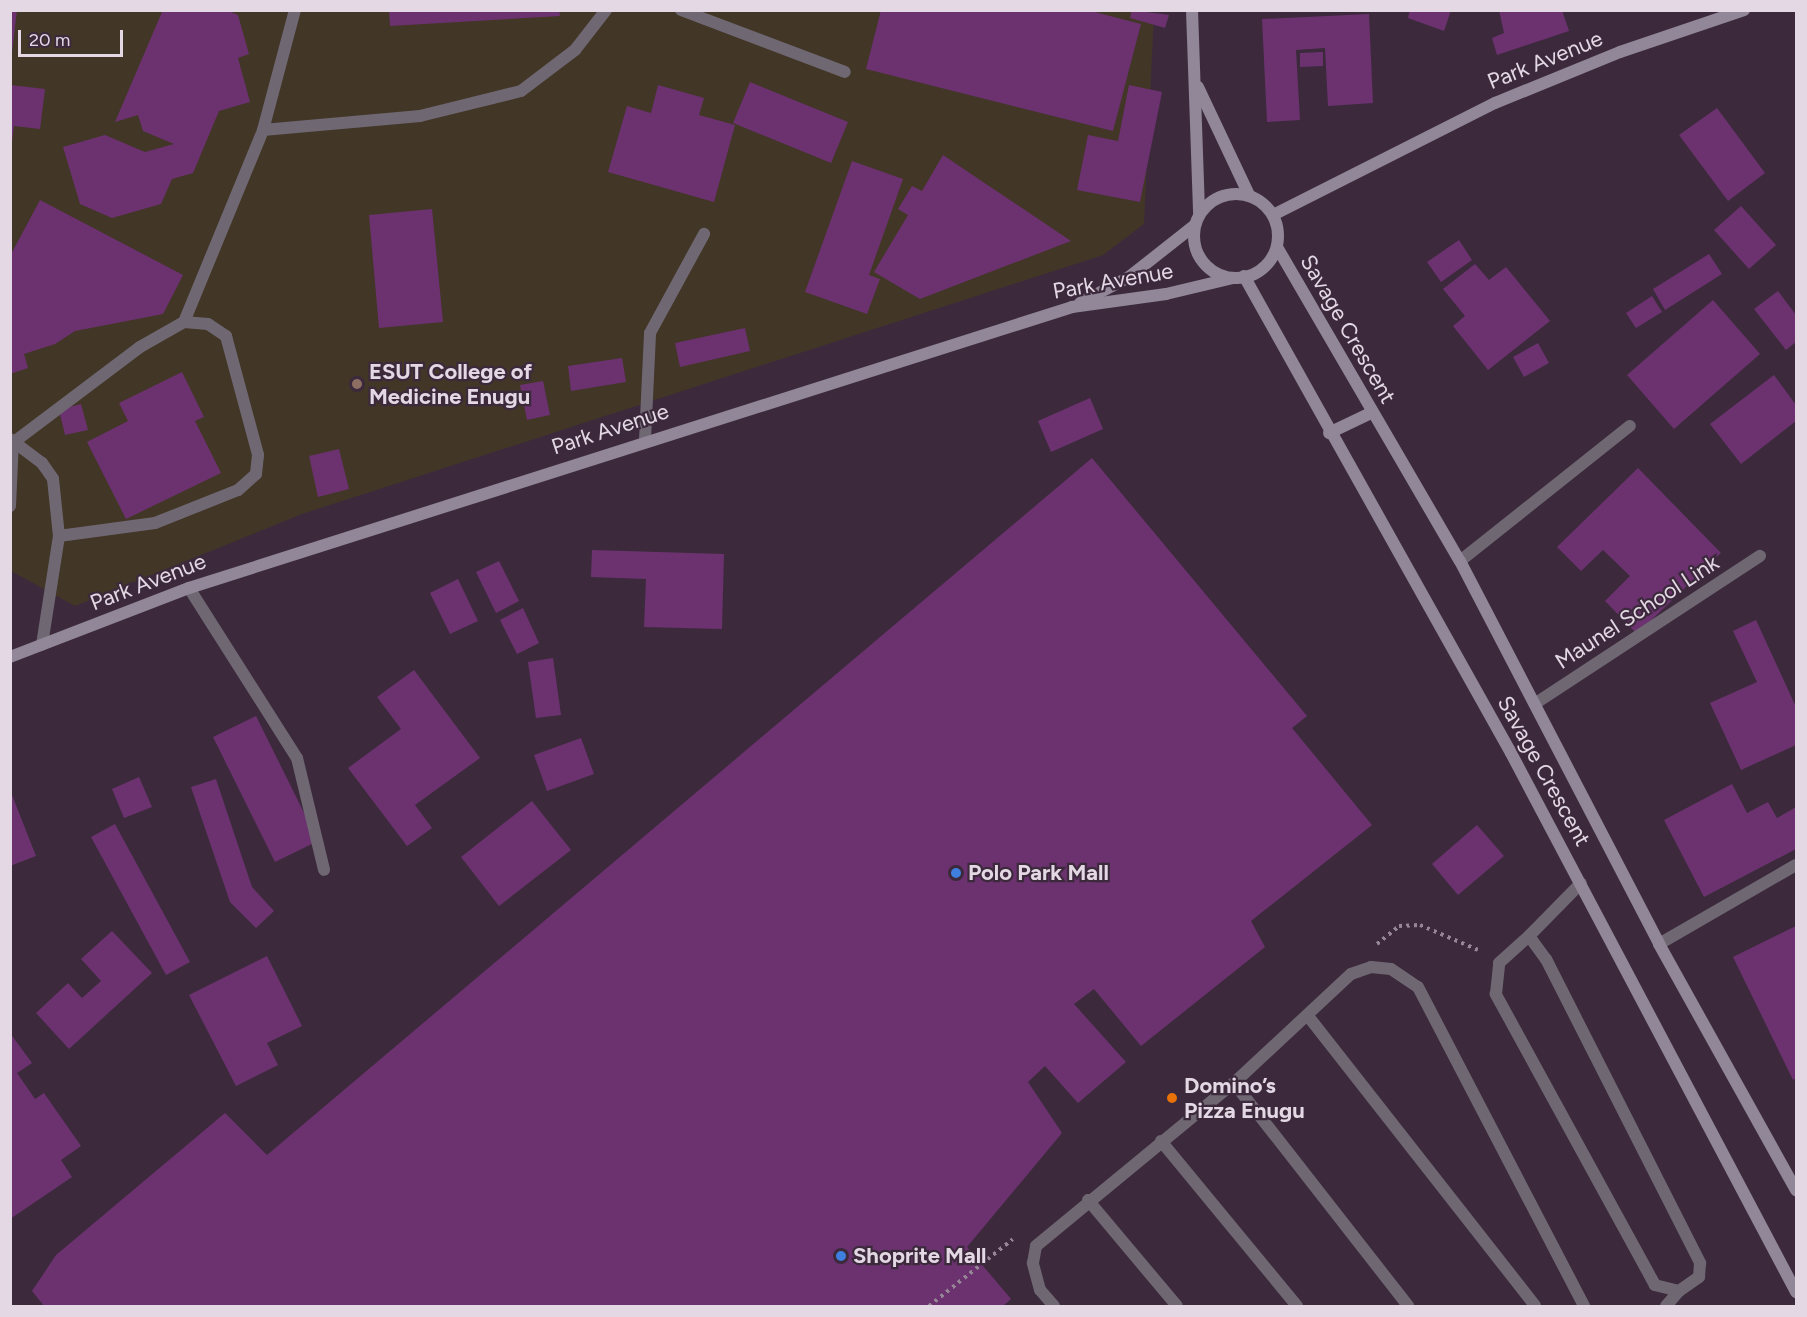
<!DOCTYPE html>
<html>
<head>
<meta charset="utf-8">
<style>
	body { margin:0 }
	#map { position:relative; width:1807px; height:1317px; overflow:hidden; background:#3c2a3c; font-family:Figtree,sans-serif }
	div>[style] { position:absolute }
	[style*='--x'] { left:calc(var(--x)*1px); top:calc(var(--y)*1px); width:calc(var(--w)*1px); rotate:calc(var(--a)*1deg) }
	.education>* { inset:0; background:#423627 }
	.building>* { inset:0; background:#6b326f }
	.path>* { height:4px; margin-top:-2px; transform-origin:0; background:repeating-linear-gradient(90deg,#968796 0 3px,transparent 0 7.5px) }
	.lane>* { height:12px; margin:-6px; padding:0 6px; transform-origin:6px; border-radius:6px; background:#6f6873 }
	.street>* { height:12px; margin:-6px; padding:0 6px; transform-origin:6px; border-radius:6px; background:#6f6873 }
	.secondary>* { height:12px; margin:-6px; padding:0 6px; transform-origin:6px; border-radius:6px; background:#918798 }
	.secondary>.ring { margin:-6px; padding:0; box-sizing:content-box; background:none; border:12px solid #918798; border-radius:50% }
	.dots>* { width:16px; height:16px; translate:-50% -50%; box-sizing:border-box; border:3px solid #3c2a3c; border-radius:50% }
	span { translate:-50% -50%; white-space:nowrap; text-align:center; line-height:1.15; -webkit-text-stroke:4.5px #3c2a3c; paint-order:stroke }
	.street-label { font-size:22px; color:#e4d8e4 }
	.poi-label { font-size:22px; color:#e4d8e4; font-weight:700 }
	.left { translate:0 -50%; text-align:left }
	.frame { position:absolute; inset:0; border:12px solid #e4d8e4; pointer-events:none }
	.scale { position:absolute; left:18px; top:30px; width:105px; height:27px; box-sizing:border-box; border:3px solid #e4d8e4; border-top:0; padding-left:8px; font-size:18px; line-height:21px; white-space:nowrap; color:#e4d8e4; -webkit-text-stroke:4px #3c2a3c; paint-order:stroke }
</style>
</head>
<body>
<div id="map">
	<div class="education">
		<div style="clip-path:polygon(10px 11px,1144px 11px,1154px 14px,1144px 224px,1103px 255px,302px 514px,75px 606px,11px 571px)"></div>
	</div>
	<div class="building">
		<div style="clip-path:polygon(10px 10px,17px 10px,12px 52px,10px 52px)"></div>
		<div style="clip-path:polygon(226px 10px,238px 15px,249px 54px,238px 58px,250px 102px,219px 111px,193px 173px,172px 179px,161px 204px,112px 218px,80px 204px,63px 147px,105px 135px,145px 152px,174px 144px,143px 131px,138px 115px,115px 122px,162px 12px)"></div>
		<div style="clip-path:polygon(389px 10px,559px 10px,560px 16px,390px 26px)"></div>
		<div style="clip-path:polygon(881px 10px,1087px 10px,1141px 24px,1113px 131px,866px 69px)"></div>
		<div style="clip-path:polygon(1132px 10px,1169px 15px,1165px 28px,1130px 18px)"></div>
		<div style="clip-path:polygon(1410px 10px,1451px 10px,1444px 31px,1408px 18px)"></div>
		<div style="clip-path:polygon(1499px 10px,1562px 10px,1569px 31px,1497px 55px,1492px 38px,1504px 33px)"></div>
		<div style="clip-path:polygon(1369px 14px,1373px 103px,1328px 106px,1325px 48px,1296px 50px,1300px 120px,1267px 122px,1262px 19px)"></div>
		<div style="clip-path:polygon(1323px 52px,1323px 66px,1300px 67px,1300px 53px)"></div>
		<div style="clip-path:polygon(750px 82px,848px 122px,831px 163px,733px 123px)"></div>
		<div style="clip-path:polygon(10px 85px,45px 89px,40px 129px,14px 126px,12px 142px)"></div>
		<div style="clip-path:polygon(658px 85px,704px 98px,699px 115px,735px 125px,714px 202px,608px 172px,627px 106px,651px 113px)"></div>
		<div style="clip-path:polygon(1129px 85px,1162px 92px,1140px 202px,1077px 190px,1088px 135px,1118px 141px)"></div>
		<div style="clip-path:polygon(1717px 108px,1765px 173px,1728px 201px,1679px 135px)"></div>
		<div style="clip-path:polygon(943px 155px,1071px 241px,920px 299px,874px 272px,908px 215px,898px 209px,912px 186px,922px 191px)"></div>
		<div style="clip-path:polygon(852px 161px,903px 179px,869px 275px,880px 279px,867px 314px,805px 292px)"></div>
		<div style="clip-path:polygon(40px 200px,183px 275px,163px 314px,75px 331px,55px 344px,24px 354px,28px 368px,10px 374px,10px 256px)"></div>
		<div style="clip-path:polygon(1741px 206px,1776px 245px,1749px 269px,1714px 230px)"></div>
		<div style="clip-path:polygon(432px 209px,443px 322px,379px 328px,369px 215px)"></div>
		<div style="clip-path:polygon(1459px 240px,1472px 260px,1441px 282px,1427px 262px)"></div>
		<div style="clip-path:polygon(1709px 254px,1722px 274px,1665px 310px,1653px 289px)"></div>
		<div style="clip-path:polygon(1475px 264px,1489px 280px,1506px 267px,1550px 321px,1488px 370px,1453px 326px,1465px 316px,1443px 289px)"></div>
		<div style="clip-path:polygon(1778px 291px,1796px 315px,1796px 342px,1786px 350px,1754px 309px)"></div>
		<div style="clip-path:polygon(1652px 296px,1662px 312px,1636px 328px,1626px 313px)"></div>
		<div style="clip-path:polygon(1713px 300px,1760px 354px,1674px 429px,1627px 375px)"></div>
		<div style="clip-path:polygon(745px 328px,750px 351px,680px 367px,675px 343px)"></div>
		<div style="clip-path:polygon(1538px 343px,1549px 363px,1524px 377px,1513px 357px)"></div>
		<div style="clip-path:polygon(622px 358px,626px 382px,571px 391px,568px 366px)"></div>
		<div style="clip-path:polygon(182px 372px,204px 417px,195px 421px,221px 473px,126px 519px,87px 442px,128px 421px,119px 403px)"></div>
		<div style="clip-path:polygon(1774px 375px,1796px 405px,1796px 421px,1741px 464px,1710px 424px)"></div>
		<div style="clip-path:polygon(543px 381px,550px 415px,527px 420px,520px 385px)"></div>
		<div style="clip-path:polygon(1090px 398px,1103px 429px,1051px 452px,1038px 421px)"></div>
		<div style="clip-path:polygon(81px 404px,88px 430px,65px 435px,59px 410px)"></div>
		<div style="clip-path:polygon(339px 449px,349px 489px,318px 497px,309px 456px)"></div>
		<div style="clip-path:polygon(1092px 458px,1307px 716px,1292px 728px,1372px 825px,1251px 921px,1265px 947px,1141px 1046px,1094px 989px,1074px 1004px,1126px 1062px,1078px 1103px,1045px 1066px,1028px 1082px,1062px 1133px,967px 1247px,1011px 1299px,1003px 1306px,44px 1306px,32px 1291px,56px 1255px,225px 1113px,267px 1155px)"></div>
		<div style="clip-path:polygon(1638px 468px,1721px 553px,1637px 634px,1605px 601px,1630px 576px,1603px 550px,1581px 571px,1557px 547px)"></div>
		<div style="clip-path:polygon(592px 550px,724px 554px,722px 629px,644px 627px,646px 579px,591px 577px)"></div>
		<div style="clip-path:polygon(499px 561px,519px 601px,496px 613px,476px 572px)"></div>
		<div style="clip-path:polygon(458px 579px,478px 621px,450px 634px,430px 593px)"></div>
		<div style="clip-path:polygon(523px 608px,539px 643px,517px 654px,500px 620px)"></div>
		<div style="clip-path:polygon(1756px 620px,1796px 707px,1796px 745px,1741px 770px,1710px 703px,1757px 682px,1733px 631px)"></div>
		<div style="clip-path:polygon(553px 658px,561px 715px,536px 718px,528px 662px)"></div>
		<div style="clip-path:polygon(414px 670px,480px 758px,415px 805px,432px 828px,407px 846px,348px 768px,401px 729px,377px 697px)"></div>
		<div style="clip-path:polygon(256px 716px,318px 841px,275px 862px,213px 737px)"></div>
		<div style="clip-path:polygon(581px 738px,594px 774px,547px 791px,534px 755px)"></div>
		<div style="clip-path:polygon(139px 777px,152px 807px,124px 818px,112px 789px)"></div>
		<div style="clip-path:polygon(216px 779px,252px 887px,274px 911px,256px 928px,230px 902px,191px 787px)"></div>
		<div style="clip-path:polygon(1732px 784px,1747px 813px,1768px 802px,1777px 818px,1796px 807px,1796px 849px,1704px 897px,1664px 820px)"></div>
		<div style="clip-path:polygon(10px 790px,36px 856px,10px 866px)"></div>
		<div style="clip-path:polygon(532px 801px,571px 850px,499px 906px,461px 857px)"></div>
		<div style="clip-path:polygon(115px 824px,190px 962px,166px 975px,91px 837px)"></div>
		<div style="clip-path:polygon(1477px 825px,1504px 856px,1458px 895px,1432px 864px)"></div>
		<div style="clip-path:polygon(1796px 926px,1796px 1078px,1793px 1080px,1733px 957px)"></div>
		<div style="clip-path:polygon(112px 931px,152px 973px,69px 1049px,36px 1013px,68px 983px,82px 998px,101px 981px,81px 959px)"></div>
		<div style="clip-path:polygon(267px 956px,302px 1026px,267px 1043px,278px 1065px,236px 1086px,189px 995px)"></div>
		<div style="clip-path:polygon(10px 1033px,32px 1063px,17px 1073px,35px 1099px,44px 1093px,81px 1146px,61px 1160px,72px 1177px,10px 1219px)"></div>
	</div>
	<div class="path">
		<div style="--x:1377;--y:944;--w:28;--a:-39"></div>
		<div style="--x:1399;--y:926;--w:21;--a:-3"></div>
		<div style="--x:1420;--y:925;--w:63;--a:23.3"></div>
		<div style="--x:929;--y:1306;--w:107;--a:-38.6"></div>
	</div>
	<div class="lane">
		<div style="--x:681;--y:10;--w:175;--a:20.7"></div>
		<div style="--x:263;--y:130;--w:158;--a:-5.1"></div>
		<div style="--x:420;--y:116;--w:104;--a:-13.9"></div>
		<div style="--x:521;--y:91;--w:68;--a:-37.2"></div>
		<div style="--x:575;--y:50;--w:51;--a:-52.2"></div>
		<div style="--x:184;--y:322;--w:208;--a:-67.6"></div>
		<div style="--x:263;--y:130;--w:124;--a:-75.1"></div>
		<div style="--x:10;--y:439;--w:40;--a:37"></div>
		<div style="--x:42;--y:463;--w:19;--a:55"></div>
		<div style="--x:53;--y:479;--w:57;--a:84"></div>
		<div style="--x:59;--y:536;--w:110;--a:98.9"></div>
		<div style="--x:645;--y:440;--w:107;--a:-87.3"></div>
		<div style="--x:650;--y:333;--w:113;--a:-61.4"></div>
		<div style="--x:10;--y:445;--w:163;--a:-37"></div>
		<div style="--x:140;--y:347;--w:51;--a:-29.6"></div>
		<div style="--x:184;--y:322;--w:24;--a:5"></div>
		<div style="--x:208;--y:324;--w:22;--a:34"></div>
		<div style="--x:226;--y:336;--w:123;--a:74.9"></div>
		<div style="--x:258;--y:455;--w:19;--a:96"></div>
		<div style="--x:256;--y:474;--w:24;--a:138"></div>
		<div style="--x:238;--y:490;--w:89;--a:158.3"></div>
		<div style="--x:155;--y:523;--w:97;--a:172.3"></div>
		<div style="--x:10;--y:506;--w:65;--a:-87.4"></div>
		<div style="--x:1529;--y:936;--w:29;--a:54"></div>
		<div style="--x:1546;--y:959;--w:341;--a:63.1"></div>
		<div style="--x:1700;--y:1263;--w:14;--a:94"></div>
		<div style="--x:1699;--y:1277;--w:24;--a:145"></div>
		<div style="--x:1679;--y:1291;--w:25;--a:-166"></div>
		<div style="--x:1655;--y:1285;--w:332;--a:-118.7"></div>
		<div style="--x:1496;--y:994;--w:31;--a:-84"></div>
		<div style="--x:1499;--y:963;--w:40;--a:-42"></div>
		<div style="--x:1529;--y:936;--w:74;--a:-45.5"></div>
		<div style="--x:1308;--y:1016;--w:368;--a:51.9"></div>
		<div style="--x:1234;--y:1083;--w:283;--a:52"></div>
		<div style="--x:1161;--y:1141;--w:214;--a:50.5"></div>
		<div style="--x:1088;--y:1200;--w:138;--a:50"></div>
		<div style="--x:1054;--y:1306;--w:21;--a:-131"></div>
		<div style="--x:1040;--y:1290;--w:28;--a:-105"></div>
		<div style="--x:1033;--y:1263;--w:17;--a:-80"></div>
		<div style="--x:1036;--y:1246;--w:256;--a:-39.5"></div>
		<div style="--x:1234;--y:1083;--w:160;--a:-43"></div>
		<div style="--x:1351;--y:974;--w:21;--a:-19"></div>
		<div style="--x:1371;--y:967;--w:20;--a:6"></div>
		<div style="--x:1391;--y:969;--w:32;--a:34"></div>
		<div style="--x:1418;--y:987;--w:360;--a:62.5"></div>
		<div style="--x:1666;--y:1306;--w:20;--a:-49"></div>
	</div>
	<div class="street">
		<div style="--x:1460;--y:561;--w:217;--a:-38.5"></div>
		<div style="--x:189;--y:588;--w:201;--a:57.6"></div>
		<div style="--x:297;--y:758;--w:115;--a:76.4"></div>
		<div style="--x:1536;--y:703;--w:268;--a:-33.3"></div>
		<div style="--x:1659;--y:944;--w:158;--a:-30"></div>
	</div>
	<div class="secondary">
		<div style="--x:1192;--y:10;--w:205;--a:88"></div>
		<div style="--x:1198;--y:87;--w:119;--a:64.7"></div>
		<div class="ring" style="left:1194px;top:194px;width:72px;height:72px"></div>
		<div style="--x:1273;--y:215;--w:249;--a:-26.8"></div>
		<div style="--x:1495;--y:103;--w:135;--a:-22.2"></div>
		<div style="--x:1620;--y:52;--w:131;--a:-18.7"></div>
		<div style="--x:1277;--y:247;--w:363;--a:59.8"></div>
		<div style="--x:1460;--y:561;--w:432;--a:62.5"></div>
		<div style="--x:1659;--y:944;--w:282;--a:60.9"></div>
		<div style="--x:1244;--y:276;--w:547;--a:60.76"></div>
		<div style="--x:1511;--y:753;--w:610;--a:62.13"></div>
		<div style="--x:1080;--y:303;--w:55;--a:-28"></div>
		<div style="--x:1129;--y:277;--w:84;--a:-38.2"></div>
		<div style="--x:1329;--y:433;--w:47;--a:-25.5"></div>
		<div style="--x:10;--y:657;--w:192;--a:-21.1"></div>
		<div style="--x:189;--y:588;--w:927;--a:-17.65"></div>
		<div style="--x:1072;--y:307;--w:95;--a:-7.9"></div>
		<div style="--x:1166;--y:294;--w:69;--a:-13.4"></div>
	</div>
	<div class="dots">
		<div style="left:357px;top:384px;background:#8d6e63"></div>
		<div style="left:956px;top:873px;background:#3f7fe0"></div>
		<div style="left:1172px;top:1098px;background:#e8710a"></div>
		<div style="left:841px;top:1256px;background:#3f7fe0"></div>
	</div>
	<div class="street-label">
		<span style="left:1545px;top:60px;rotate:-22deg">Park Avenue</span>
		<span style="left:1113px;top:281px;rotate:-10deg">Park Avenue</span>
		<span style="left:1348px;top:329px;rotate:60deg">Savage Crescent</span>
		<span style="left:610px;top:429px;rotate:-18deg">Park Avenue</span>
		<span style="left:148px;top:582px;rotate:-21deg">Park Avenue</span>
		<span style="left:1637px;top:612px;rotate:-33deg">Maunel School Link</span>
		<span style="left:1544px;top:771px;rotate:61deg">Savage Crescent</span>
	</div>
	<div class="poi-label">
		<span class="left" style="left:369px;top:384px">ESUT College of<br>Medicine Enugu</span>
		<span class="left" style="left:968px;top:873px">Polo Park Mall</span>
		<span class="left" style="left:1184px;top:1098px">Domino’s<br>Pizza Enugu</span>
		<span class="left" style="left:853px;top:1256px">Shoprite Mall</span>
	</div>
	<div class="frame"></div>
	<div class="scale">20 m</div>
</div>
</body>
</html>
